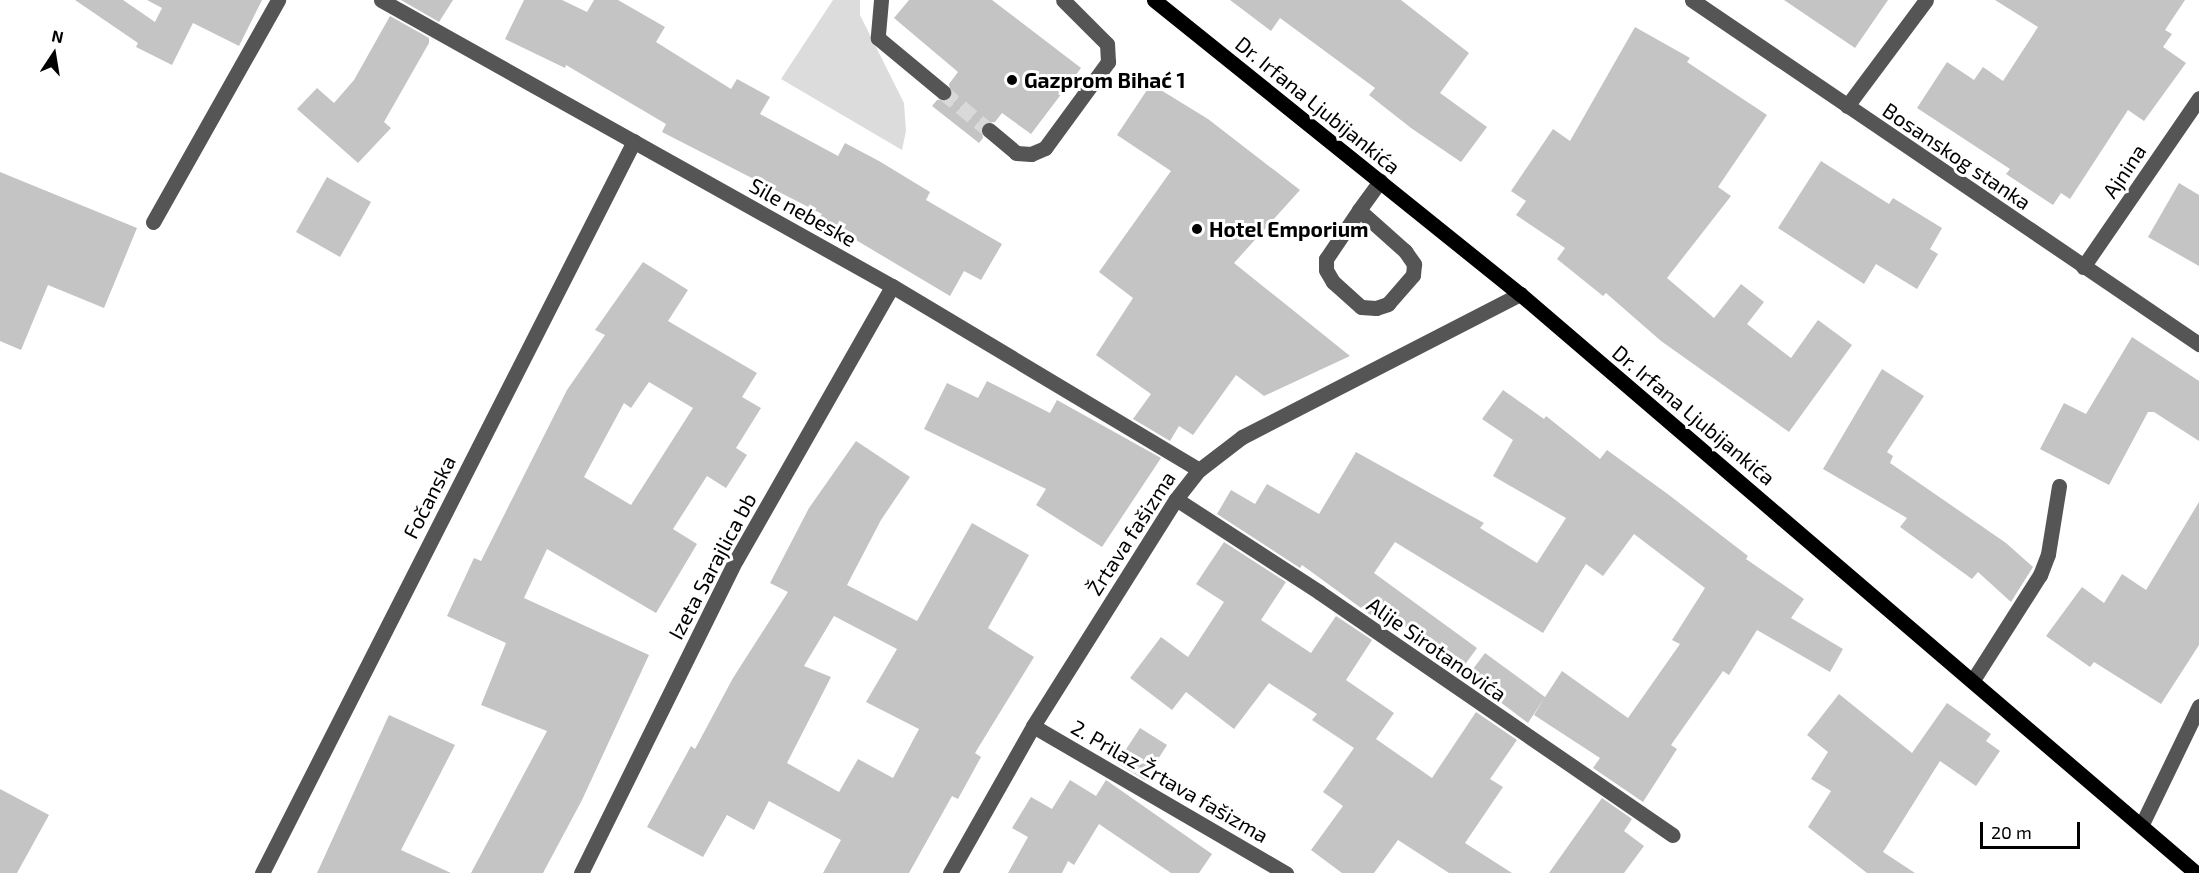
<!DOCTYPE html>
<html>
<head>
<meta charset="utf-8">
<style>
	body { margin:0 }
	#map { position:relative; width:2199px; height:873px; overflow:hidden; background:#fff; font-family:"Exo 2",sans-serif }
	div>[style] { position:absolute }
	[style*='--x'] { left:calc(var(--x)*1px); top:calc(var(--y)*1px); width:calc(var(--w)*1px); rotate:calc(var(--a)*1deg) }
	.green>* { inset:0; background:#dcdcdc }
	.building>* { inset:0; background:#c4c4c4 }
	.minor-tunnel>* { height:15px; margin-top:-7.5px; transform-origin:0; background:repeating-linear-gradient(90deg,#d9d9d9 0 15px,transparent 0 23px) }
	.minor>* { height:15px; margin:-7.5px; padding:0 7.5px; transform-origin:7.5px; border-radius:7.5px; background:#555 }
	.major>* { height:15px; margin:-7.5px; padding:0 7.5px; transform-origin:7.5px; border-radius:7.5px; background:#000 }
	.dots>* { width:16px; height:16px; translate:-50% -50%; box-sizing:border-box; border:3px solid #fff; border-radius:50% }
	span { translate:-50% -50%; white-space:nowrap; text-align:center; line-height:1.15; -webkit-text-stroke:6px #fff; paint-order:stroke }
	.poi-label { font-size:21px; color:#000; font-weight:700 }
	.left { translate:0 -50%; text-align:left }
	.street-label { font-size:21px; color:#000 }
	.north { position:absolute; left:24px; top:24px; width:60px; height:60px; -webkit-text-stroke:4px #fff; paint-order:stroke; rotate:12deg; font-size:16px; font-weight:700; line-height:24px; text-align:center; color:#000 }
	.north::after { content:''; display:block; margin:auto; width:21px; height:27px; background:#000; clip-path:polygon(50% 0,100% 100%,50% 72%,0 100%) }
	.scale { position:absolute; left:1980px; top:822px; width:100px; height:27px; box-sizing:border-box; border:3px solid #000; border-top:0; padding-left:8px; font-size:18px; line-height:21px; white-space:nowrap; color:#000; -webkit-text-stroke:4px #fff; paint-order:stroke }
</style>
</head>
<body>
<div id="map">
	<div class="green">
		<div style="clip-path:polygon(833px 0,860px 0,860px 15px,904px 103px,906px 131px,902px 150px,781px 79px)"></div>
	</div>
	<div class="building">
		<div style="clip-path:polygon(75px 0,123px 0,155px 22px,162px 8px,147px 0,262px 0,239px 46px,193px 23px,172px 65px,136px 47px,138px 43px)"></div>
		<div style="clip-path:polygon(401px 0,453px 0,439px 22px)"></div>
		<div style="clip-path:polygon(524px 0,562px 0,587px 12px,594px 0,618px 0,665px 27px,656px 42px,731px 89px,737px 79px,770px 97px,760px 114px,838px 156px,845px 143px,879px 161px,930px 192px,926px 200px,1002px 244px,981px 280px,964px 271px,950px 296px,819px 218px,822px 214px,662px 132px,666px 124px,566px 65px,565px 68px,505px 39px)"></div>
		<div style="clip-path:polygon(909px 0,992px 0,1081px 68px,1031px 134px,1002px 113px,995px 122px,981px 124px,983px 138px,979px 143px,932px 106px,937px 100px,951px 98px,949px 84px,958px 72px,894px 18px)"></div>
		<div style="clip-path:polygon(1230px 0,1401px 0,1469px 53px,1440px 93px,1487px 127px,1461px 162px,1411px 128px,1369px 95px,1375px 88px,1280px 18px,1271px 31px)"></div>
		<div style="clip-path:polygon(1784px 0,1888px 0,1855px 48px)"></div>
		<div style="clip-path:polygon(1995px 0,2185px 0,2165px 30px,2172px 34px,2163px 47px,2186px 63px,2144px 121px,2128px 110px,2070px 199px,2061px 193px,2053px 205px,2006px 174px,2010px 169px,1917px 108px,1947px 62px,1974px 80px,1983px 67px,2003px 81px,2038px 27px)"></div>
		<div style="clip-path:polygon(390px 16px,429px 38px,429px 43px,384px 122px,391px 128px,358px 163px,297px 109px,317px 88px,334px 103px,354px 80px)"></div>
		<div style="clip-path:polygon(1635px 27px,1690px 58px,1687px 62px,1767px 115px,1718px 187px,1731px 196px,1667px 278px,1714px 318px,1741px 284px,1764px 302px,1747px 324px,1791px 358px,1818px 320px,1852px 345px,1789px 432px,1661px 341px,1606px 293px,1603px 296px,1557px 259px,1565px 248px,1516px 215px,1526px 201px,1511px 191px,1553px 129px,1570px 141px)"></div>
		<div style="clip-path:polygon(1151px 84px,1208px 119px,1300px 190px,1234px 263px,1350px 356px,1264px 396px,1236px 375px,1193px 435px,1179px 426px,1170px 441px,1133px 419px,1151px 394px,1096px 355px,1133px 298px,1099px 272px,1171px 171px,1117px 135px)"></div>
		<div style="clip-path:polygon(1821px 161px,1889px 204px,1893px 198px,1942px 228px,1930px 249px,1938px 254px,1917px 289px,1876px 264px,1864px 284px,1778px 228px)"></div>
		<div style="clip-path:polygon(0 172px,137px 228px,104px 308px,48px 285px,21px 350px,0 341px)"></div>
		<div style="clip-path:polygon(327px 177px,371px 202px,340px 257px,296px 232px)"></div>
		<div style="clip-path:polygon(2179px 183px,2199px 195px,2199px 266px,2148px 237px)"></div>
		<div style="clip-path:polygon(evenodd,643px 262px,688px 290px,668px 321px,757px 373px,742px 397px,761px 408px,736px 448px,747px 455px,726px 488px,707px 476px,673px 529px,697px 544px,656px 613px,547px 549px,524px 598px,649px 655px,582px 800px,543px 873px,471px 873px,547px 731px,481px 705px,506px 643px,447px 616px,474px 558px,481px 561px,567px 390px,605px 335px,595px 330px,643px 262px,649px 382px,693px 408px,631px 505px,584px 477px,624px 403px,631px 408px,649px 382px)"></div>
		<div style="clip-path:polygon(2132px 337px,2199px 381px,2199px 441px,2154px 412px,2148px 412px,2109px 485px,2040px 449px,2064px 403px,2086px 414px)"></div>
		<div style="clip-path:polygon(1882px 369px,1924px 396px,1887px 452px,1893px 456px,1890px 463px,2006px 543px,2033px 567px,2011px 602px,1978px 572px,1972px 579px,1900px 527px,1907px 518px,1823px 469px)"></div>
		<div style="clip-path:polygon(987px 381px,1050px 413px,1057px 400px,1161px 458px,1102px 547px,1036px 505px,1046px 489px,924px 429px,947px 383px,978px 398px)"></div>
		<div style="clip-path:polygon(1503px 390px,1544px 419px,1546px 416px,1600px 459px,1607px 450px,1669px 495px,1748px 556px,1746px 559px,1804px 599px,1791px 618px,1843px 649px,1830px 672px,1757px 630px,1729px 675px,1723px 671px,1671px 745px,1677px 749px,1643px 802px,1593px 768px,1600px 758px,1534px 715px,1545px 697px,1528px 723px,1467px 677px,1485px 653px,1545px 697px,1562px 671px,1628px 718px,1680px 644px,1672px 640px,1705px 588px,1634px 534px,1603px 576px,1586px 564px,1543px 633px,1395px 542px,1374px 573px,1477px 648px,1464px 666px,1389px 616px,1383px 624px,1302px 565px,1300px 568px,1217px 514px,1231px 490px,1255px 504px,1267px 484px,1319px 514px,1356px 452px,1484px 523px,1480px 528px,1537px 563px,1566px 518px,1493px 476px,1513px 440px,1482px 419px)"></div>
		<div style="clip-path:polygon(evenodd,856px 441px,910px 477px,881px 520px,847px 585px,917px 621px,972px 523px,1029px 555px,988px 628px,1034px 657px,975px 753px,981px 757px,958px 799px,952px 796px,909px 873px,823px 873px,841px 840px,769px 801px,754px 830px,727px 815px,703px 857px,647px 827px,691px 746px,695px 749px,733px 678px,788px 592px,770px 583px,809px 508px,856px 441px,834px 616px,897px 649px,866px 702px,919px 729px,893px 778px,858px 759px,839px 792px,787px 763px,831px 677px,804px 666px,834px 616px)"></div>
		<div style="clip-path:polygon(2199px 502px,2199px 645px,2161px 704px,2094px 662px,2090px 667px,2046px 636px,2082px 587px,2104px 603px,2122px 574px,2146px 590px)"></div>
		<div style="clip-path:polygon(1224px 542px,1286px 582px,1261px 620px,1311px 653px,1336px 616px,1372px 640px,1346px 680px,1394px 713px,1376px 739px,1432px 778px,1476px 712px,1517px 740px,1490px 779px,1503px 787px,1465px 843px,1512px 873px,1449px 873px,1398px 840px,1374px 873px,1342px 873px,1311px 850px,1343px 806px,1323px 792px,1354px 748px,1312px 720px,1317px 714px,1269px 683px,1234px 729px,1186px 692px,1172px 710px,1130px 678px,1161px 637px,1188px 657px,1224px 602px,1196px 584px)"></div>
		<div style="clip-path:polygon(1839px 694px,1912px 753px,1947px 703px,1991px 734px,1986px 741px,2000px 751px,1976px 786px,1940px 761px,1883px 852px,1915px 873px,1867px 873px,1808px 827px,1831px 791px,1811px 779px,1828px 752px,1807px 735px)"></div>
		<div style="clip-path:polygon(389px 715px,455px 745px,401px 850px,451px 873px,317px 873px)"></div>
		<div style="clip-path:polygon(1140px 728px,1167px 745px,1145px 780px,1117px 763px)"></div>
		<div style="clip-path:polygon(1070px 780px,1096px 796px,1106px 780px,1212px 854px,1199px 873px,1171px 873px,1099px 824px,1074px 865px,1068px 861px,1062px 873px,1008px 873px,1028px 837px,1012px 828px,1031px 797px,1052px 809px)"></div>
		<div style="clip-path:polygon(0 789px,49px 815px,17px 873px,0 873px)"></div>
		<div style="clip-path:polygon(1602px 798px,1632px 819px,1624px 831px,1644px 846px,1624px 873px,1549px 873px)"></div>
	</div>
	<div class="minor-tunnel">
		<div style="--x:943;--y:92;--w:60;--a:39.6"></div>
	</div>
	<div class="minor">
		<div style="--x:381;--y:0;--w:586;--a:29.24"></div>
		<div style="--x:892;--y:286;--w:358;--a:30.9"></div>
		<div style="--x:881;--y:0;--w:38;--a:95"></div>
		<div style="--x:878;--y:38;--w:85;--a:39.7"></div>
		<div style="--x:1692;--y:0;--w:613;--a:34.16"></div>
		<div style="--x:1847;--y:106;--w:132;--a:-53.3"></div>
		<div style="--x:989;--y:130;--w:35;--a:40"></div>
		<div style="--x:1016;--y:153;--w:15;--a:4"></div>
		<div style="--x:1031;--y:154;--w:15;--a:-23"></div>
		<div style="--x:1045;--y:148;--w:107;--a:-53.8"></div>
		<div style="--x:1108;--y:62;--w:18;--a:-93"></div>
		<div style="--x:1107;--y:44;--w:62;--a:-135"></div>
		<div style="--x:1359;--y:210;--w:62;--a:41.7"></div>
		<div style="--x:1405;--y:251;--w:16;--a:55"></div>
		<div style="--x:1414;--y:264;--w:11;--a:95"></div>
		<div style="--x:1413;--y:275;--w:38;--a:131"></div>
		<div style="--x:1388;--y:304;--w:13;--a:162"></div>
		<div style="--x:1376;--y:308;--w:15;--a:-176"></div>
		<div style="--x:1361;--y:307;--w:38;--a:-138"></div>
		<div style="--x:1333;--y:282;--w:14;--a:-120"></div>
		<div style="--x:1326;--y:270;--w:11;--a:-90"></div>
		<div style="--x:1326;--y:259;--w:59;--a:-56"></div>
		<div style="--x:1359;--y:210;--w:36;--a:-54"></div>
		<div style="--x:153;--y:222;--w:255;--a:-60.6"></div>
		<div style="--x:2083;--y:267;--w:205;--a:-55.5"></div>
		<div style="--x:1176;--y:499;--w:171;--a:33"></div>
		<div style="--x:1319;--y:592;--w:429;--a:34.5"></div>
		<div style="--x:1973;--y:680;--w:125;--a:-57.5"></div>
		<div style="--x:2040;--y:575;--w:22;--a:-69"></div>
		<div style="--x:2048;--y:554;--w:69;--a:-80.8"></div>
		<div style="--x:1033;--y:726;--w:293;--a:30.2"></div>
		<div style="--x:2142;--y:824;--w:131;--a:-64.2"></div>
		<div style="--x:262;--y:873;--w:821;--a:-63.06"></div>
		<div style="--x:581;--y:873;--w:349;--a:-63.7"></div>
		<div style="--x:736;--y:560;--w:315;--a:-60.3"></div>
		<div style="--x:950;--y:873;--w:169;--a:-60.5"></div>
		<div style="--x:1033;--y:726;--w:268;--a:-57.8"></div>
		<div style="--x:1176;--y:499;--w:37;--a:-52"></div>
		<div style="--x:1199;--y:470;--w:54;--a:-37.5"></div>
		<div style="--x:1242;--y:437;--w:313;--a:-27.2"></div>
	</div>
	<div class="major">
		<div style="--x:1154;--y:0;--w:469;--a:38.8"></div>
		<div style="--x:1520;--y:294;--w:890;--a:40.58"></div>
	</div>
	<div class="dots">
		<div style="left:1012px;top:80px;background:#000"></div>
		<div style="left:1197px;top:229px;background:#000"></div>
	</div>
	<div class="poi-label">
		<span class="left" style="left:1024px;top:80px">Gazprom Bihać 1</span>
		<span class="left" style="left:1209px;top:229px">Hotel Emporium</span>
	</div>
	<div class="street-label">
		<span style="left:1318px;top:105px;rotate:39deg">Dr. Irfana Ljubijankića</span>
		<span style="left:1957px;top:156px;rotate:34deg">Bosanskog stanka</span>
		<span style="left:2124px;top:171px;rotate:-56deg">Ajnina</span>
		<span style="left:803px;top:212px;rotate:29deg">Sile nebeske</span>
		<span style="left:1694px;top:415px;rotate:40deg">Dr. Irfana Ljubijankića</span>
		<span style="left:429px;top:497px;rotate:-63deg">Fočanska</span>
		<span style="left:1131px;top:533px;rotate:-57deg">Žrtava fašizma</span>
		<span style="left:712px;top:566px;rotate:-62deg">Izeta Sarajlica bb</span>
		<span style="left:1437px;top:649px;rotate:35deg">Alije Sirotanovića</span>
		<span style="left:1170px;top:781px;rotate:30deg">2. Prilaz Žrtava fašizma</span>
	</div>
	<div class="north">N</div>
	<div class="scale">20 m</div>
</div>
</body>
</html>
